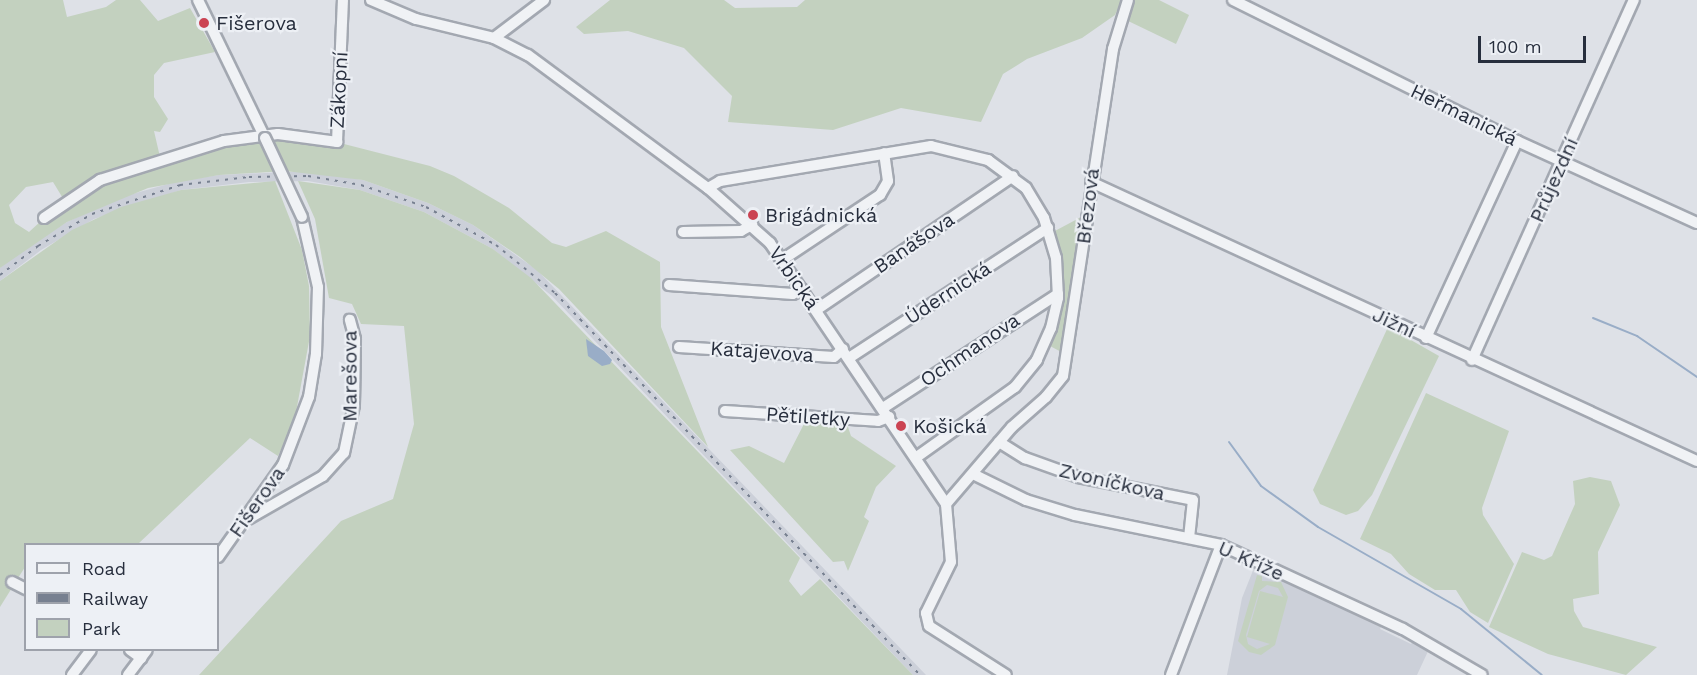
<!DOCTYPE html>
<html>
<head>
<meta charset="utf-8">
<style>
	body { margin:0 }
	#map { position:relative; width:1697px; height:675px; overflow:hidden; background:#dee1e7; font-family:"Work Sans",sans-serif }
	div>[style] { position:absolute }
	[style*='--x'] { left:calc(var(--x)*1px); top:calc(var(--y)*1px); width:calc(var(--w)*1px); rotate:calc(var(--a)*1deg) }
	.built>* { inset:0; background:#ccd0d9 }
	.green>* { inset:0; background:#c3d1bf }
	.water>* { inset:0; background:#99adc7 }
	.stream>* { height:2px; margin:-1px; padding:0 1px; transform-origin:1px; border-radius:1px; background:#99adc7 }
	.roads { filter:drop-shadow(2px 0 #a3a8b1) drop-shadow(-2px 0 #a3a8b1) drop-shadow(0 2px #a3a8b1) drop-shadow(0 -2px #a3a8b1) }
	.minor>* { height:10px; margin:-5px; padding:0 5px; transform-origin:5px; border-radius:5px; background:#f0f2f5 }
	.rail>* { height:2px; margin-top:-1px; transform-origin:0; background:repeating-linear-gradient(90deg,#778090 0 3px,transparent 0 9px) }
	.bridges { filter:drop-shadow(2px 0 #a3a8b1) drop-shadow(-2px 0 #a3a8b1) drop-shadow(0 2px #a3a8b1) drop-shadow(0 -2px #a3a8b1) }
	.minor-bridge>* { height:10px; margin:-5px; padding:0 5px; transform-origin:5px; border-radius:5px; background:#f0f2f5 }
	.dots>* { width:16px; height:16px; translate:-50% -50%; box-sizing:border-box; border:3px solid #edf0f5; border-radius:50% }
	span { translate:-50% -50%; white-space:nowrap; text-align:center; line-height:1.15; -webkit-text-stroke:4.5px #edf0f5; paint-order:stroke }
	.poi-label { font-size:20px; color:#272e3d }
	.left { translate:0 -50%; text-align:left }
	.street-label { font-size:20px; color:#272e3d }
	.legend { position:absolute; left:24px; top:543px; width:195px; height:108px; box-sizing:border-box; background:#edf0f5; border:2px solid #9ea2ab; margin:0; padding:8px 10px; list-style:none; font-size:18px; color:#272e3d }
	.legend li { display:flex; align-items:center; gap:12px; height:30px }
	.legend b { width:30px; border:2px solid #9ea2ab }
	.scale { position:absolute; left:1478px; top:36px; width:108px; height:27px; box-sizing:border-box; border:3px solid #272e3d; border-top:0; padding-left:8px; font-size:18px; line-height:21px; white-space:nowrap; color:#272e3d; -webkit-text-stroke:4px #edf0f5; paint-order:stroke }
</style>
</head>
<body>
<div id="map">
	<div class="built">
		<div style="clip-path:polygon(309px 171px,363px 180px,428px 203px,473px 225px,537px 270px,926px 675px,913px 675px,552px 296px,493px 249px,424px 212px,360px 190px,308px 181px,249px 182px,181px 190px,94px 219px,41px 250px,0 281px,0 268px,13px 257px,67px 222px,118px 198px,179px 181px,219px 175px)"></div>
		<div style="clip-path:polygon(1256px 563px,1383px 623px,1380px 629px,1411px 644px,1415px 638px,1430px 647px,1417px 675px,1227px 675px,1242px 598px)"></div>
	</div>
	<div class="green">
		<div style="clip-path:polygon(evenodd,0 0,63px 0,67px 17px,106px 7px,116px 0,140px 0,158px 21px,190px 8px,215px 52px,164px 63px,154px 75px,154px 97px,168px 119px,160px 132px,154px 131px,160px 157px,184px 146px,191px 155px,222px 143px,278px 135px,344px 144px,430px 166px,454px 176px,509px 208px,552px 243px,566px 247px,606px 231px,660px 262px,661px 327px,708px 447px,559px 289px,520px 257px,473px 225px,428px 203px,363px 180px,285px 171px,219px 175px,148px 188px,67px 222px,0 268px,0 0,53px 182px,64px 200px,29px 232px,15px 223px,9px 205px,26px 187px,53px 182px)"></div>
		<div style="clip-path:polygon(610px 0,724px 0,735px 8px,797px 7px,805px 0,1122px 0,1115px 15px,1082px 38px,1027px 59px,1003px 74px,981px 122px,901px 108px,833px 130px,728px 122px,732px 96px,684px 48px,628px 31px,584px 34px,576px 27px)"></div>
		<div style="clip-path:polygon(1134px 0,1159px 0,1189px 15px,1176px 44px,1124px 19px)"></div>
		<div style="clip-path:polygon(275px 181px,302px 250px,309px 286px,310px 336px,294px 423px,278px 456px,250px 438px,138px 544px,26px 544px,25px 567px,0 607px,0 281px,72px 230px,121px 207px,181px 190px)"></div>
		<div style="clip-path:polygon(298px 181px,360px 190px,424px 212px,493px 249px,531px 278px,800px 558px,789px 581px,801px 596px,820px 579px,913px 675px,199px 675px,341px 521px,393px 499px,414px 424px,404px 326px,361px 324px,352px 304px,329px 298px,315px 219px)"></div>
		<div style="clip-path:polygon(1083px 216px,1065px 354px,1050px 346px,1063px 295px,1061px 257px,1053px 232px)"></div>
		<div style="clip-path:polygon(1388px 327px,1439px 356px,1372px 495px,1358px 511px,1346px 515px,1320px 504px,1313px 490px)"></div>
		<div style="clip-path:polygon(1426px 393px,1509px 431px,1482px 508px,1483px 515px,1514px 564px,1488px 623px,1470px 612px,1456px 590px,1435px 590px,1409px 574px,1391px 554px,1360px 539px)"></div>
		<div style="clip-path:polygon(806px 420px,847px 424px,851px 436px,896px 466px,876px 487px,864px 517px,869px 521px,848px 571px,844px 561px,833px 562px,730px 450px,749px 446px,784px 463px)"></div>
		<div style="clip-path:polygon(1590px 477px,1611px 481px,1620px 505px,1598px 552px,1599px 594px,1573px 599px,1574px 611px,1583px 627px,1657px 647px,1626px 675px,1548px 654px,1489px 627px,1522px 552px,1544px 560px,1552px 556px,1575px 504px,1573px 481px)"></div>
		<div style="clip-path:polygon(evenodd,1257px 575px,1262px 576px,1262px 581px,1281px 582px,1288px 597px,1275px 645px,1261px 655px,1249px 652px,1238px 641px,1257px 575px,1267px 585px,1278px 588px,1283px 597px,1260px 591px,1247px 637px,1270px 644px,1257px 649px,1248px 644px,1246px 635px,1259px 591px,1267px 585px)"></div>
	</div>
	<div class="water">
		<div style="clip-path:polygon(586px 339px,604px 351px,612px 360px,610px 364px,602px 366px,588px 356px)"></div>
	</div>
	<div class="stream">
		<div style="--x:1593;--y:318;--w:48;--a:22.2"></div>
		<div style="--x:1637;--y:336;--w:73;--a:34.3"></div>
		<div style="--x:1229;--y:442;--w:54;--a:54"></div>
		<div style="--x:1261;--y:486;--w:70;--a:35.7"></div>
		<div style="--x:1318;--y:527;--w:165;--a:29.8"></div>
		<div style="--x:1461;--y:609;--w:104;--a:39.2"></div>
	</div>
	<div class="roads">
		<div class="minor">
			<div style="--x:198;--y:0;--w:153;--a:64.1"></div>
			<div style="--x:371;--y:0;--w:49;--a:22.9"></div>
			<div style="--x:416;--y:19;--w:80;--a:13.7"></div>
			<div style="--x:494;--y:38;--w:38;--a:27"></div>
			<div style="--x:528;--y:55;--w:224;--a:36.5"></div>
			<div style="--x:708;--y:188;--w:83;--a:41.6"></div>
			<div style="--x:770;--y:243;--w:315;--a:56"></div>
			<div style="--x:946;--y:504;--w:58;--a:85.1"></div>
			<div style="--x:951;--y:562;--w:57;--a:116.1"></div>
			<div style="--x:926;--y:613;--w:13;--a:77"></div>
			<div style="--x:929;--y:626;--w:91;--a:32.5"></div>
			<div style="--x:1233;--y:0;--w:317;--a:26.4"></div>
			<div style="--x:1517;--y:141;--w:198;--a:24.5"></div>
			<div style="--x:494;--y:38;--w:63;--a:-37.2"></div>
			<div style="--x:1091;--y:182;--w:667;--a:24.72"></div>
			<div style="--x:708;--y:188;--w:14;--a:-30"></div>
			<div style="--x:720;--y:181;--w:214;--a:-9.4"></div>
			<div style="--x:931;--y:146;--w:59;--a:13.8"></div>
			<div style="--x:988;--y:160;--w:47;--a:36.4"></div>
			<div style="--x:1026;--y:188;--w:35;--a:59"></div>
			<div style="--x:1044;--y:218;--w:42;--a:73.3"></div>
			<div style="--x:1056;--y:258;--w:40;--a:87.1"></div>
			<div style="--x:1058;--y:298;--w:31;--a:103"></div>
			<div style="--x:1051;--y:328;--w:35;--a:114"></div>
			<div style="--x:1037;--y:360;--w:35;--a:129"></div>
			<div style="--x:1015;--y:387;--w:120;--a:144.5"></div>
			<div style="--x:44;--y:218;--w:68;--a:-34.2"></div>
			<div style="--x:100;--y:180;--w:130;--a:-17.5"></div>
			<div style="--x:224;--y:141;--w:54;--a:-7.4"></div>
			<div style="--x:278;--y:134;--w:60;--a:7.7"></div>
			<div style="--x:337;--y:142;--w:142;--a:-87.6"></div>
			<div style="--x:683;--y:232;--w:58;--a:-1"></div>
			<div style="--x:741;--y:231;--w:13;--a:-29"></div>
			<div style="--x:782;--y:260;--w:118;--a:-33.6"></div>
			<div style="--x:880;--y:195;--w:16;--a:-60"></div>
			<div style="--x:888;--y:181;--w:28;--a:-98"></div>
			<div style="--x:669;--y:285;--w:124;--a:4.2"></div>
			<div style="--x:793;--y:294;--w:10;--a:-29"></div>
			<div style="--x:816;--y:310;--w:238;--a:-34.2"></div>
			<div style="--x:1426;--y:338;--w:217;--a:-65.2"></div>
			<div style="--x:679;--y:347;--w:155;--a:3.7"></div>
			<div style="--x:834;--y:357;--w:12;--a:-42"></div>
			<div style="--x:849;--y:358;--w:238;--a:-33.2"></div>
			<div style="--x:1472;--y:360;--w:395;--a:-65.8"></div>
			<div style="--x:883;--y:408;--w:209;--a:-33.1"></div>
			<div style="--x:725;--y:411;--w:153;--a:3.7"></div>
			<div style="--x:878;--y:421;--w:12;--a:-20"></div>
			<div style="--x:999;--y:442;--w:31;--a:32"></div>
			<div style="--x:1025;--y:458;--w:56;--a:19.7"></div>
			<div style="--x:1078;--y:477;--w:117;--a:11.3"></div>
			<div style="--x:1193;--y:500;--w:38;--a:96"></div>
			<div style="--x:973;--y:474;--w:59;--a:26.1"></div>
			<div style="--x:1026;--y:500;--w:51;--a:17"></div>
			<div style="--x:1075;--y:515;--w:149;--a:11.6"></div>
			<div style="--x:1221;--y:545;--w:200;--a:24.8"></div>
			<div style="--x:1403;--y:629;--w:91;--a:30.2"></div>
			<div style="--x:946;--y:504;--w:101;--a:-49.4"></div>
			<div style="--x:1012;--y:427;--w:45;--a:-41.4"></div>
			<div style="--x:1046;--y:397;--w:27;--a:-51"></div>
			<div style="--x:1063;--y:376;--w:331;--a:-81.3"></div>
			<div style="--x:1113;--y:49;--w:51;--a:-73"></div>
			<div style="--x:248;--y:519;--w:86;--a:-29.8"></div>
			<div style="--x:323;--y:476;--w:31;--a:-48"></div>
			<div style="--x:344;--y:453;--w:49;--a:-78.2"></div>
			<div style="--x:354;--y:405;--w:66;--a:-89.1"></div>
			<div style="--x:355;--y:339;--w:20;--a:-105"></div>
			<div style="--x:218;--y:557;--w:113;--a:-54.8"></div>
			<div style="--x:283;--y:465;--w:73;--a:-69.1"></div>
			<div style="--x:309;--y:397;--w:44;--a:-80.8"></div>
			<div style="--x:316;--y:354;--w:67;--a:-88.3"></div>
			<div style="--x:318;--y:287;--w:72;--a:-102.9"></div>
			<div style="--x:12;--y:582;--w:16;--a:27"></div>
			<div style="--x:130;--y:650;--w:14;--a:36"></div>
			<div style="--x:72;--y:675;--w:31;--a:-53"></div>
			<div style="--x:128;--y:675;--w:31;--a:-53"></div>
			<div style="--x:1171;--y:675;--w:139;--a:-69"></div>
		</div>
	</div>
	<div class="rail">
		<div style="--x:0;--y:275;--w:48;--a:-37.3"></div>
		<div style="--x:38;--y:246;--w:63;--a:-30.7"></div>
		<div style="--x:92;--y:214;--w:93;--a:-18.2"></div>
		<div style="--x:180;--y:185;--w:69;--a:-6.6"></div>
		<div style="--x:249;--y:177;--w:59;--a:-1"></div>
		<div style="--x:308;--y:176;--w:54;--a:9.6"></div>
		<div style="--x:361;--y:185;--w:69;--a:18.7"></div>
		<div style="--x:426;--y:207;--w:80;--a:28.5"></div>
		<div style="--x:496;--y:245;--w:76;--a:39.1"></div>
		<div style="--x:555;--y:293;--w:528;--a:46.3"></div>
	</div>
	<div class="bridges">
		<div class="minor-bridge">
			<div style="--x:265;--y:138;--w:87;--a:64.9"></div>
		</div>
	</div>
	<div class="dots">
		<div style="left:204px;top:23px;background:#cb4453"></div>
		<div style="left:753px;top:215px;background:#cb4453"></div>
		<div style="left:901px;top:426px;background:#cb4453"></div>
	</div>
	<div class="poi-label">
		<span class="left" style="left:216px;top:23px">Fišerova</span>
		<span class="left" style="left:765px;top:215px">Brigádnická</span>
		<span class="left" style="left:913px;top:426px">Košická</span>
	</div>
	<div class="street-label">
		<span style="left:339px;top:90px;rotate:-87deg">Zákopní</span>
		<span style="left:1464px;top:115px;rotate:26deg">Heřmanická</span>
		<span style="left:1554px;top:180px;rotate:-66deg">Průjezdní</span>
		<span style="left:1088px;top:206px;rotate:-83deg">Březová</span>
		<span style="left:914px;top:243px;rotate:-34deg">Banášova</span>
		<span style="left:794px;top:278px;rotate:55deg">Vrbická</span>
		<span style="left:948px;top:293px;rotate:-33deg">Údernická</span>
		<span style="left:1394px;top:323px;rotate:25deg">Jižní</span>
		<span style="left:970px;top:350px;rotate:-34deg">Ochmanova</span>
		<span style="left:762px;top:352px;rotate:4deg">Katajevova</span>
		<span style="left:350px;top:376px;rotate:-90deg">Marešova</span>
		<span style="left:808px;top:417px;rotate:4deg">Pětiletky</span>
		<span style="left:1112px;top:482px;rotate:13deg">Zvoníčkova</span>
		<span style="left:257px;top:502px;rotate:-55deg">Fišerova</span>
		<span style="left:1251px;top:561px;rotate:24deg">U Kříže</span>
	</div>
	<ul class="legend">
	<li><b style="height:8px;background:#f0f2f5"></b>Road</li>
	<li><b style="height:8px;background:#778090"></b>Railway</li>
	<li><b style="height:16px;background:#c3d1bf"></b>Park</li>
	</ul>
	<div class="scale">100 m</div>
</div>
</body>
</html>
